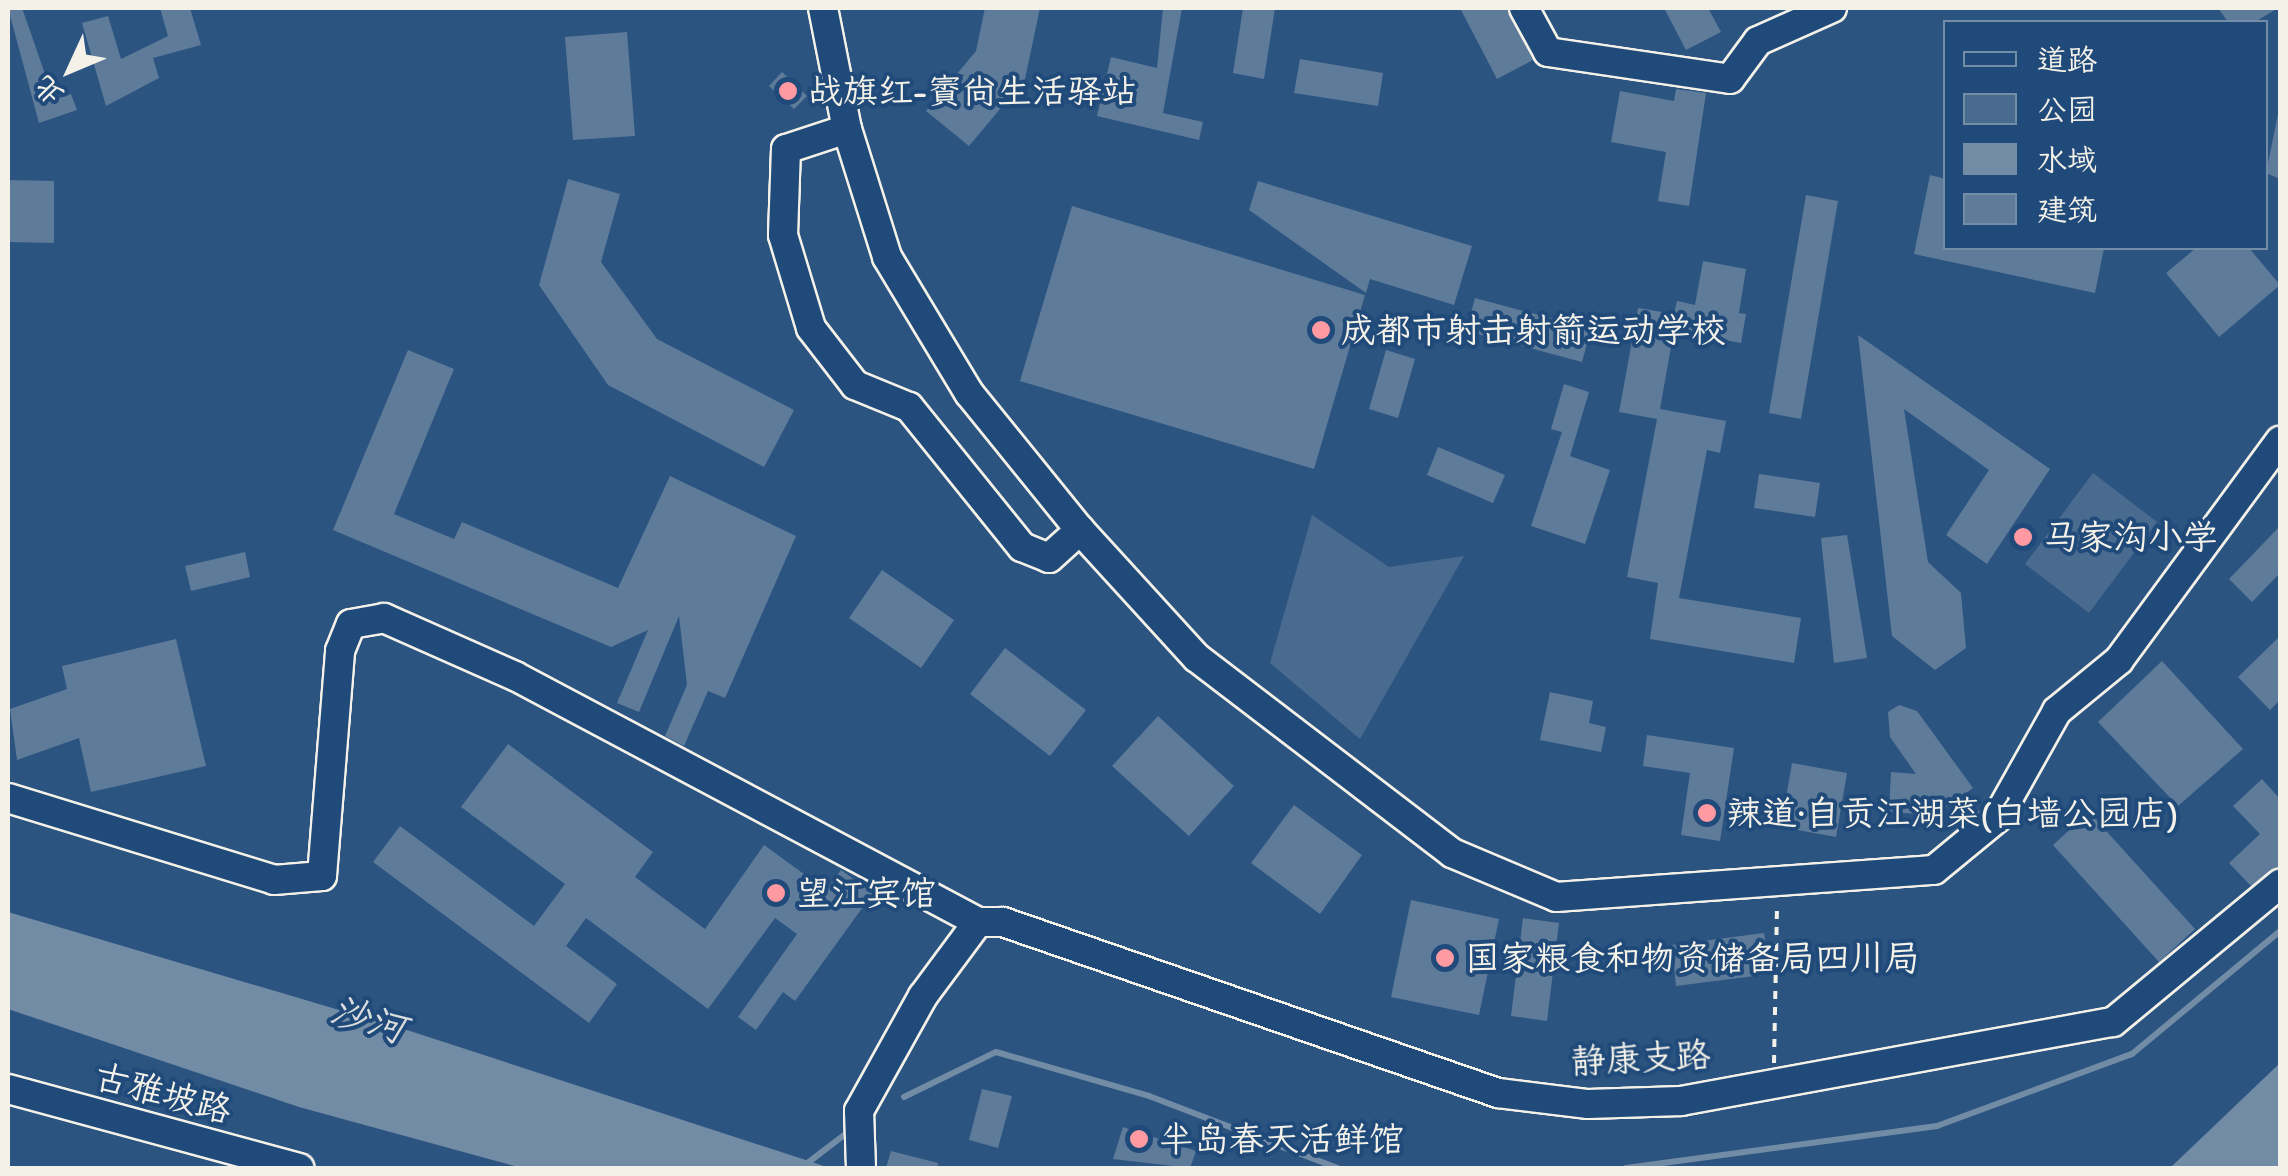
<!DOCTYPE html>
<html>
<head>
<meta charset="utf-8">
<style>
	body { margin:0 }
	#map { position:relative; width:2288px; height:1176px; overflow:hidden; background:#2c5481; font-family:Itim,"LXGW WenKai TC",sans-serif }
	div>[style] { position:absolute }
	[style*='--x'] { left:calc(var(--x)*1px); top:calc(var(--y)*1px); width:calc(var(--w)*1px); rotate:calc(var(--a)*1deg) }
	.green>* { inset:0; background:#496b90 }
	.water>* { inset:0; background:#738ca6 }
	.stream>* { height:6px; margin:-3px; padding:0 3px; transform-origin:3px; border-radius:3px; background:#738ca6 }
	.building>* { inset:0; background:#5e7b9a }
	.path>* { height:4px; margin-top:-2px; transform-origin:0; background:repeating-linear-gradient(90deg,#f4f1e8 0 8px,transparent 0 16px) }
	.roads { filter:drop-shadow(2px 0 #f4f1e8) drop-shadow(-2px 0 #f4f1e8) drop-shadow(0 2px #f4f1e8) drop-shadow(0 -2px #f4f1e8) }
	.minor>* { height:28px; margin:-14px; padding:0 14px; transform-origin:14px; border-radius:14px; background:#1f4a7a }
	.dots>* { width:28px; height:28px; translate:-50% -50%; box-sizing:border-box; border:5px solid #1f4a7a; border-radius:50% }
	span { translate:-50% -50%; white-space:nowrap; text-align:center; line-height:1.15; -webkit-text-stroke:8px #1f4a7a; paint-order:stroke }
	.poi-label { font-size:35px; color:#f4f1e8 }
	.left { translate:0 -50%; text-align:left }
	.street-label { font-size:35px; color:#f4f1e8 }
	.water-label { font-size:38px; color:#dadddb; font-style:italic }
	.frame { position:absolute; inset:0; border:10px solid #f4f1e8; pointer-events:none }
	.legend { position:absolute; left:1943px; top:20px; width:325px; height:230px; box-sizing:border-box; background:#1f4a7a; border:2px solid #748da6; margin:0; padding:12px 18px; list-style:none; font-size:30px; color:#f4f1e8 }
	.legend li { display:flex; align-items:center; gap:20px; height:50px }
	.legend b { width:50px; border:2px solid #748da6 }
	.north { position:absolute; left:20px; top:20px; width:100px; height:100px; -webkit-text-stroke:8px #1f4a7a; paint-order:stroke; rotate:226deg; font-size:28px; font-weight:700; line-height:40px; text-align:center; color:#f4f1e8 }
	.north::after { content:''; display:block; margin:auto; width:35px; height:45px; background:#f4f1e8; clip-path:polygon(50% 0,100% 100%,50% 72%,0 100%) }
</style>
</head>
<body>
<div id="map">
	<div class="green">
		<div style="clip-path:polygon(2093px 473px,2157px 522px,2089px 613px,2025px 564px)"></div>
		<div style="clip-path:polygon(1312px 515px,1389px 567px,1464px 556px,1360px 739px,1270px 663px)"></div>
	</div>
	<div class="water">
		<div style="clip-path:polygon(8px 912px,410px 1031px,830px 1168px,522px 1168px,299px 1107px,8px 1009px)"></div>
		<div style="clip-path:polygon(2280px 1063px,2280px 1168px,2170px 1168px)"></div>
	</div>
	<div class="stream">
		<div style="--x:904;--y:1097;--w:102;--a:-26.1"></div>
		<div style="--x:996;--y:1052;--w:159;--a:16"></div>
		<div style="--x:1149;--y:1096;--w:202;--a:20.9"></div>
		<div style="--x:801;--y:1168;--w:64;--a:-37.4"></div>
		<div style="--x:1626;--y:1168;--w:314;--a:-7.7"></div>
		<div style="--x:1937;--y:1126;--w:208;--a:-20.3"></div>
		<div style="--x:2132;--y:1054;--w:192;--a:-39.7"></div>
	</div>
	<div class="building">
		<div style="clip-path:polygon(8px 8px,22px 8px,54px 100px,71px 94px,77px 110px,39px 123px)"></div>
		<div style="clip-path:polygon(160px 8px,190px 8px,201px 45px,153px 58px,159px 78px,106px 106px,82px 23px,108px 16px,121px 59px,168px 36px)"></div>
		<div style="clip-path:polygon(985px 8px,1040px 8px,1025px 79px,969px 146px,926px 111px,976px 51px)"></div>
		<div style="clip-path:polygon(1163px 8px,1182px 8px,1163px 113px,1203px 122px,1199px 140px,1097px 116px,1111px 57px,1157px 68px)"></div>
		<div style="clip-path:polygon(1243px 8px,1275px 8px,1264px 79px,1233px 73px)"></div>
		<div style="clip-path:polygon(1460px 8px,1507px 8px,1533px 60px,1497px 79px)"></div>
		<div style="clip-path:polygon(1664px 8px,1708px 8px,1721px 32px,1686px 50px)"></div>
		<div style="clip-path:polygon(2218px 8px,2278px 8px,2255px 22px,2228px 22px)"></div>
		<div style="clip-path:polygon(627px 32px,635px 136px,573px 140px,565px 37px)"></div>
		<div style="clip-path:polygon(1300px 59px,1383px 73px,1378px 106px,1294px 93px)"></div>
		<div style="clip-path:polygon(782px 72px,807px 96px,794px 109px,769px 86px)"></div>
		<div style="clip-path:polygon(1676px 89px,1706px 93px,1689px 206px,1658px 201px,1666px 152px,1611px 142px,1620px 91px,1674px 101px)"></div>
		<div style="clip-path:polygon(2280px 104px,2280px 179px,2266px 173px)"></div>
		<div style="clip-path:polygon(1930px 175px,1946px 179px,1946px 248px,2104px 248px,2095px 293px,1914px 254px)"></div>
		<div style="clip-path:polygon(568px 179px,620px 194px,601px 262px,657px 339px,794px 410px,764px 467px,608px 385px,539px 285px)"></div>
		<div style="clip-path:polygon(8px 180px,54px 181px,54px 243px,8px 242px)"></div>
		<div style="clip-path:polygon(1258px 181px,1472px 246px,1454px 305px,1370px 279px,1366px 293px,1249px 210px)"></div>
		<div style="clip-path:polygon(1806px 195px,1838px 201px,1801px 419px,1769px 413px)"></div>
		<div style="clip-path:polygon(1072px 206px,1365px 295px,1314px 469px,1020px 381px)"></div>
		<div style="clip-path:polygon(2196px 248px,2249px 248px,2280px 285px,2219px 337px,2166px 273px)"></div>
		<div style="clip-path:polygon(1703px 261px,1746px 269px,1739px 313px,1746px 314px,1741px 343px,1674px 330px,1660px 409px,1726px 421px,1720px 453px,1707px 450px,1679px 598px,1801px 618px,1794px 663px,1650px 639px,1658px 583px,1627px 577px,1657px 419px,1619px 412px,1638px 308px,1674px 314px,1677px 301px,1695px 305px)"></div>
		<div style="clip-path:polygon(1475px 298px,1591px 329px,1582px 362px,1466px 331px)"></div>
		<div style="clip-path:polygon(1858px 335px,2050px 469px,1987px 564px,1946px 535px,1989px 470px,1904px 409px,1928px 562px,1961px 593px,1966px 648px,1935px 670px,1892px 636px)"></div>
		<div style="clip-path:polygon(408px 350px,454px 369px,394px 514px,454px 539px,462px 522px,618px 588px,670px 476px,796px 536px,725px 698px,708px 691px,684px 746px,665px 736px,687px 685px,679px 616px,639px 712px,617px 703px,648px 630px,611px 647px,333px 530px)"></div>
		<div style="clip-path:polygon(1386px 350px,1415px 359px,1398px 418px,1369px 409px)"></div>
		<div style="clip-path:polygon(1564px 384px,1589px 392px,1570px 456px,1610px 470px,1585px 544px,1531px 526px,1562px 432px,1551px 429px)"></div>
		<div style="clip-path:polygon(1438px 447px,1505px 475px,1493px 503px,1427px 475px)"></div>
		<div style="clip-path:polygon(1759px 474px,1820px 483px,1815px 517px,1754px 508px)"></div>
		<div style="clip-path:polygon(2280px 526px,2280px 573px,2252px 602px,2229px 579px)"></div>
		<div style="clip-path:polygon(1847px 535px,1867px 658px,1834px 663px,1821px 538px)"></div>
		<div style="clip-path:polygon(245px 552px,250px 577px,191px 591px,185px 566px)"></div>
		<div style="clip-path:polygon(882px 570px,954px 620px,921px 668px,849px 618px)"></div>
		<div style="clip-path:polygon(2280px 636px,2280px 700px,2270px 710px,2238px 677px)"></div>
		<div style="clip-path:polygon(176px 639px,206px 766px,91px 792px,79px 738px,17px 760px,10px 709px,67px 689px,62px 666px)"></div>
		<div style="clip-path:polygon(1005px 648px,1086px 710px,1050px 756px,970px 694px)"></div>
		<div style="clip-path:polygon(2162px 661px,2243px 749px,2178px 806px,2098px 722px)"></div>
		<div style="clip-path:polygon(1550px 692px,1593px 701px,1589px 723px,1606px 727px,1601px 752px,1540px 740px)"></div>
		<div style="clip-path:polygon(1899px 705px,1917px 711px,1973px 788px,1935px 815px,1889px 812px,1891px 772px,1916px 774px,1890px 737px,1888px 712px)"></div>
		<div style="clip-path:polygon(1158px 716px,1234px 786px,1189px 836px,1112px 766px)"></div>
		<div style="clip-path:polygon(1647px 735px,1734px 748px,1720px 841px,1681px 835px,1690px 773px,1643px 766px)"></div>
		<div style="clip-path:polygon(508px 744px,653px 852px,635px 877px,705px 929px,764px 845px,826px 890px,841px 870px,873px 893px,795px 1001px,783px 992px,756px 1030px,738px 1017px,797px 934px,775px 918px,708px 1009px,586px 918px,566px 946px,617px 984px,589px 1023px,373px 862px,400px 826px,534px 926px,565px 884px,461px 807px)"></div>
		<div style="clip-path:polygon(1792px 763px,1847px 773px,1836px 837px,1781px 827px)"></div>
		<div style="clip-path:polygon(2262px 779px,2280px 799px,2280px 867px,2251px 886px,2229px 863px,2260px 834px,2233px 806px)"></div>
		<div style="clip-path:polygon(1294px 805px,1362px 855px,1320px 914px,1251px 863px)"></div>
		<div style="clip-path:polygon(2089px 812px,2195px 929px,2159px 962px,2053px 845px)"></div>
		<div style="clip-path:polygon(1411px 900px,1499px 919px,1479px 1015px,1391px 997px)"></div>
		<div style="clip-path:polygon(1523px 918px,1559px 923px,1547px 1021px,1511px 1016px)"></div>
		<div style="clip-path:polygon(1764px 933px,1770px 974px,1676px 986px,1672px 945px)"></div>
		<div style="clip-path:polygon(982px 1089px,1012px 1096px,998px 1148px,969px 1140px)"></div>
		<div style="clip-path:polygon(1123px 1127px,1196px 1151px,1190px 1168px,1113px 1159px)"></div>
		<div style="clip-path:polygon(891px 1151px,938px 1163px,937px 1168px,886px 1168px)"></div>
	</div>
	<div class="path">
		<div style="--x:1774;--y:1063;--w:160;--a:-88.9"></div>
	</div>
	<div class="roads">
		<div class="minor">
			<div style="--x:823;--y:8;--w:123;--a:78.8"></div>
			<div style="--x:847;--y:129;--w:134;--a:72.6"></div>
			<div style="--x:887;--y:257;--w:159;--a:58.9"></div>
			<div style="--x:969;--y:393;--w:176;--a:51"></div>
			<div style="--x:1080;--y:530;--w:173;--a:47.6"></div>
			<div style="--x:1197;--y:658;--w:321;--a:37.4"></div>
			<div style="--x:1452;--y:853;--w:113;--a:22.9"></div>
			<div style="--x:1556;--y:897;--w:379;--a:-4.1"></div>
			<div style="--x:1934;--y:870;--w:82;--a:-39.5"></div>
			<div style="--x:1997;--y:818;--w:123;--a:-60.7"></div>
			<div style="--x:2057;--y:711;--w:80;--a:-39.4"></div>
			<div style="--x:2119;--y:660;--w:272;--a:-53.7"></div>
			<div style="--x:1524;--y:8;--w:50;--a:61.4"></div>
			<div style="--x:1548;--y:52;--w:184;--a:8.4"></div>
			<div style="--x:1730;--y:79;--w:47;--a:-53.6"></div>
			<div style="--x:1758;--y:41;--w:81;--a:-24"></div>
			<div style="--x:847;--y:129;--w:64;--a:161.8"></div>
			<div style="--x:786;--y:149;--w:86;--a:92"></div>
			<div style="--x:783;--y:235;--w:97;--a:73.2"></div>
			<div style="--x:811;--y:328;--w:72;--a:52.3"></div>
			<div style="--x:855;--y:385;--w:58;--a:22.2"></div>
			<div style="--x:909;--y:407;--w:180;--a:51.1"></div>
			<div style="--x:1022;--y:547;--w:29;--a:22"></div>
			<div style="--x:1049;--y:558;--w:42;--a:-42.1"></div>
			<div style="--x:8;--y:798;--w:278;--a:17.1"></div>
			<div style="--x:274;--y:880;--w:48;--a:-4.8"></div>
			<div style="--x:322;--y:876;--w:226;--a:-85.4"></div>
			<div style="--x:340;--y:651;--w:29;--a:-68"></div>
			<div style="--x:351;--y:624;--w:34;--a:-10"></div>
			<div style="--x:384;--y:618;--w:143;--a:23.9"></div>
			<div style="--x:515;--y:676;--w:524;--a:27.98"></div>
			<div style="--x:978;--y:922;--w:25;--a:0"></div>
			<div style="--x:1003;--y:922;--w:524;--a:19.06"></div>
			<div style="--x:1498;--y:1093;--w:91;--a:7"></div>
			<div style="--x:1588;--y:1104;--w:93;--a:-1.8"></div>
			<div style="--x:1681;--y:1101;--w:439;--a:-10.4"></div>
			<div style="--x:2113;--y:1022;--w:217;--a:-39.6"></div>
			<div style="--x:8;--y:1089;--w:302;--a:15.2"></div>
			<div style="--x:861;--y:1168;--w:57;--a:-92"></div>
			<div style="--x:859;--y:1111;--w:132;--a:-60.9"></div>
			<div style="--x:923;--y:996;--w:92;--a:-53.4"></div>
		</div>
	</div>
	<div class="dots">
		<div style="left:788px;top:91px;background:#ff9aa2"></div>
		<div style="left:1321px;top:330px;background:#ff9aa2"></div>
		<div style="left:2023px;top:537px;background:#ff9aa2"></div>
		<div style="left:1707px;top:813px;background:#ff9aa2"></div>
		<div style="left:776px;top:893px;background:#ff9aa2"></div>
		<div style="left:1445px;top:958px;background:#ff9aa2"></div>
		<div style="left:1139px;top:1139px;background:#ff9aa2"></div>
	</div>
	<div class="poi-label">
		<span class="left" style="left:808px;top:91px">战旗红-賨尚生活驿站</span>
		<span class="left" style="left:1341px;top:330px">成都市射击射箭运动学校</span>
		<span class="left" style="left:2043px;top:537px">马家沟小学</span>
		<span class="left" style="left:1727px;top:813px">辣道·自贡江湖菜(白墙公园店)</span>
		<span class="left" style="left:796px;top:893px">望江宾馆</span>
		<span class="left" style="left:1465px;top:958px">国家粮食和物资储备局四川局</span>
		<span class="left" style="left:1159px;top:1139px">半岛春天活鲜馆</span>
	</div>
	<div class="street-label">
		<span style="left:1641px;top:1058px;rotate:-3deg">静康支路</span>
		<span style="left:163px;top:1093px;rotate:15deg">古雅坡路</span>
	</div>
	<div class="water-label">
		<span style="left:368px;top:1020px;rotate:17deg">沙河</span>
	</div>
	<div class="frame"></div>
	<ul class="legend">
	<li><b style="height:12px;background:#1f4a7a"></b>道路</li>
	<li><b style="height:28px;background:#496b90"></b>公园</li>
	<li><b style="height:28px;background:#738ca6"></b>水域</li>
	<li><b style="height:28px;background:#5e7b9a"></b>建筑</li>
	</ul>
	<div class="north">北</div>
</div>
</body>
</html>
